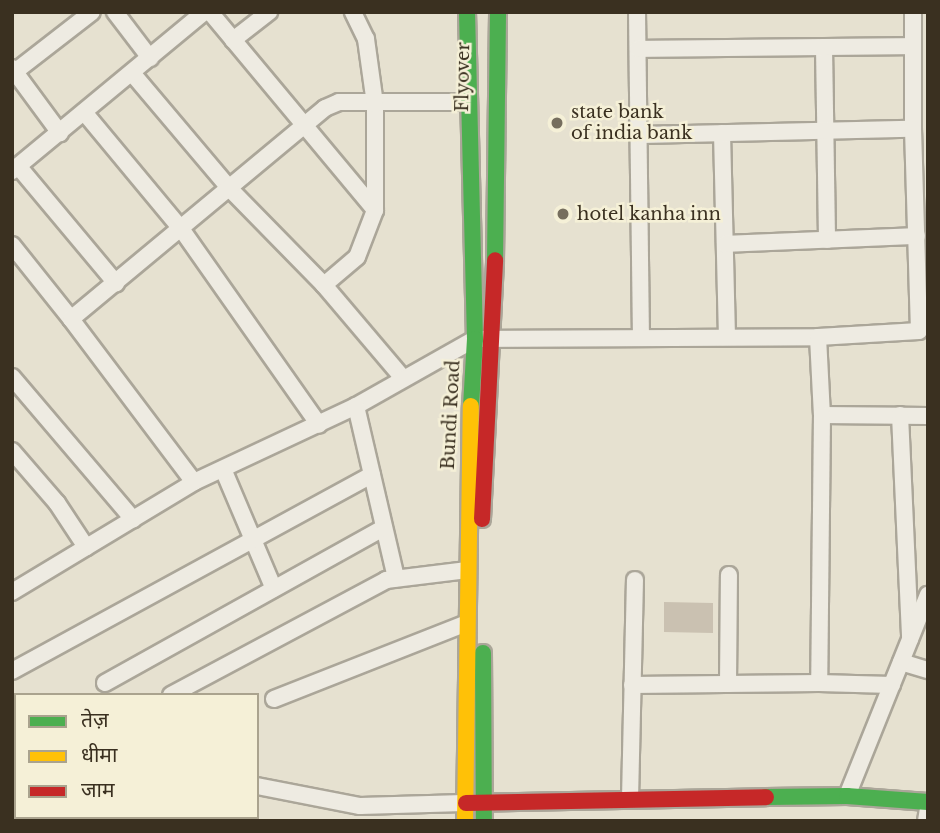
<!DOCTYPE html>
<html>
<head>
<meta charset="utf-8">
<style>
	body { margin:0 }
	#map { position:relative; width:940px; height:833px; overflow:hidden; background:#e6e1d0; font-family:"Libre Baskerville","Noto Sans Devanagari",serif }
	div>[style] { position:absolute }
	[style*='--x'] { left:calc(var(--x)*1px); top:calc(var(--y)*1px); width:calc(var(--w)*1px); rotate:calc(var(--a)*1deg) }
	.building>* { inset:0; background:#cac1b1 }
	.roads { filter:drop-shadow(2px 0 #aba699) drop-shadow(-2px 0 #aba699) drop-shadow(0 2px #aba699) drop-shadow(0 -2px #aba699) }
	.street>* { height:16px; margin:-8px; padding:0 8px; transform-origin:8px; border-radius:8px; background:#eeebe2 }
	.fast>* { height:16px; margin:-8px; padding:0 8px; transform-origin:8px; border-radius:8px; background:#4caf50 }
	.slow>* { height:16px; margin:-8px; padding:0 8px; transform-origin:8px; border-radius:8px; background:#ffc107 }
	.jam>* { height:16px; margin:-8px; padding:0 8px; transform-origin:8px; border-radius:8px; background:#c62828 }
	.dots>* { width:19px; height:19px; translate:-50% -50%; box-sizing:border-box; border:4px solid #f5f0d7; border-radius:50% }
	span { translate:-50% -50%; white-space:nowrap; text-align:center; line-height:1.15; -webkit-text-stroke:5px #f5f0d7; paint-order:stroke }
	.street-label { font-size:18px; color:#3a3020 }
	.poi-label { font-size:18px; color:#3a3020 }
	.left { translate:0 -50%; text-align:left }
	.frame { position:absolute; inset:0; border:14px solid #3a3020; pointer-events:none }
	.legend { position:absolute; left:14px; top:693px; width:245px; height:126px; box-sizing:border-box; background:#f5f0d7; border:2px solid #aaa38e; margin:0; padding:9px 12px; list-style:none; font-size:21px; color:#3a3020 }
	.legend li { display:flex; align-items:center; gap:14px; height:35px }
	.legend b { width:35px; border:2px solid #aaa38e }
</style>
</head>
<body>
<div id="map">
	<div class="building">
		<div style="clip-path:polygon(664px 602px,713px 603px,713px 633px,664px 632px)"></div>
	</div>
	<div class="roads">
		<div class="street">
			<div style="--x:115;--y:12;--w:58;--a:52.7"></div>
			<div style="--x:210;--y:12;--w:258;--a:50.2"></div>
			<div style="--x:637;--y:12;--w:325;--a:89.3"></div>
			<div style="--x:233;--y:40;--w:46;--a:-37.9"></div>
			<div style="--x:824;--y:47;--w:193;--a:89.1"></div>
			<div style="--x:638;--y:49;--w:275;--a:-0.6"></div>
			<div style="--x:12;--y:68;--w:81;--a:53.6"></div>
			<div style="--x:132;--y:73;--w:152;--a:49.8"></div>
			<div style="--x:230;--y:189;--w:134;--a:45.6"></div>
			<div style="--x:324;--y:285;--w:121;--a:49.7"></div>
			<div style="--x:12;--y:74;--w:101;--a:-37.8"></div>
			<div style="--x:84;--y:112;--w:153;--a:50.3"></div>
			<div style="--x:182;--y:230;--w:238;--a:54.9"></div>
			<div style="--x:722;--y:133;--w:204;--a:88.6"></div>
			<div style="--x:639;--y:135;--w:274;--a:-1.3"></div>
			<div style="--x:913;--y:129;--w:117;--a:-90"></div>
			<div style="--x:18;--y:166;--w:153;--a:50.1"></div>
			<div style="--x:12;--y:171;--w:249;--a:-39.6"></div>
			<div style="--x:725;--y:244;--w:192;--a:-2.4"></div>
			<div style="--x:12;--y:245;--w:95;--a:51.4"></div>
			<div style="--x:71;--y:319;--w:330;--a:-39.7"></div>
			<div style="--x:325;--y:108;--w:15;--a:-23"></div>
			<div style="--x:339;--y:102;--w:128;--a:0"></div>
			<div style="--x:324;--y:285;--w:43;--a:-40.3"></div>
			<div style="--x:357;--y:257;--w:50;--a:-69"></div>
			<div style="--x:375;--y:210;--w:106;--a:-90"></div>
			<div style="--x:375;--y:104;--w:66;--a:-97.9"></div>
			<div style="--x:366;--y:39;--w:30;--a:-116"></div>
			<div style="--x:71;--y:319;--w:204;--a:53"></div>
			<div style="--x:194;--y:482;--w:179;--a:-25.1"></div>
			<div style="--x:356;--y:406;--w:137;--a:-29.4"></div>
			<div style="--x:475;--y:339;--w:343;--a:-0.3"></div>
			<div style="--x:818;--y:337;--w:78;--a:87.1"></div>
			<div style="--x:822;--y:415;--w:106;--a:0.5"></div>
			<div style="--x:818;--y:337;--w:101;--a:-3.4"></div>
			<div style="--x:919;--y:331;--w:202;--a:-91.7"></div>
			<div style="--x:12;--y:377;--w:187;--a:49.6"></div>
			<div style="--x:356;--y:406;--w:177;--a:76.9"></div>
			<div style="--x:822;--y:415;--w:268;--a:90.6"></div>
			<div style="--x:819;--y:683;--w:73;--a:1.6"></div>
			<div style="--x:900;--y:415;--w:224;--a:87.4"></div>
			<div style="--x:12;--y:451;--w:69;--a:49.1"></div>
			<div style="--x:57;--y:503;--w:53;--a:56.6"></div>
			<div style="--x:223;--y:469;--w:130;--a:67"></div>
			<div style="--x:12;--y:592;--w:213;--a:-31.1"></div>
			<div style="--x:901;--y:662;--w:28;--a:17"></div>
			<div style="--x:12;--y:671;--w:410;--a:-28.6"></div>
			<div style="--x:105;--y:683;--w:319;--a:-29.1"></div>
			<div style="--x:728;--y:684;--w:109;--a:-89.5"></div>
			<div style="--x:632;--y:685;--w:187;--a:-0.6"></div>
			<div style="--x:171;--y:695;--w:244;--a:-28.1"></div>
			<div style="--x:386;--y:580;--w:82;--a:-7"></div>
			<div style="--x:274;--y:699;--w:207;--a:-21.5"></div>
			<div style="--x:12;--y:731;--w:4;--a:14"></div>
			<div style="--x:12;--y:771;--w:4;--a:14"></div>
			<div style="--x:257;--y:786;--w:105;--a:11"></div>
			<div style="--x:360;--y:806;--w:104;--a:-1.7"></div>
			<div style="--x:847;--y:796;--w:217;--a:-68.1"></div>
			<div style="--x:630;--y:799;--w:219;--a:-88.7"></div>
			<div style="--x:218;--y:817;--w:16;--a:14"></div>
			<div style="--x:65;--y:821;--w:4;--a:-76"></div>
			<div style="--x:926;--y:821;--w:12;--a:-81"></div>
		</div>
		<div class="fast">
			<div style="--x:467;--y:12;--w:327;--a:88.6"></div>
			<div style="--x:475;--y:339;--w:67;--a:93.4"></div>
			<div style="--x:495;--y:260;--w:248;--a:-89.3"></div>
			<div style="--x:483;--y:653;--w:168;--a:89.7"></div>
			<div style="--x:766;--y:797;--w:81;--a:-0.7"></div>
			<div style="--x:847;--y:796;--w:81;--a:4.2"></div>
		</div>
		<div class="slow">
			<div style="--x:465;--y:821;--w:415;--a:-89.2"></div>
		</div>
		<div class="jam">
			<div style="--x:482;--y:519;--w:259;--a:-87.1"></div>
			<div style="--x:466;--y:803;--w:300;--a:-1.1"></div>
		</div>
	</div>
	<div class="dots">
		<div style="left:557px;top:123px;background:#766e5e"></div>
		<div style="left:563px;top:214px;background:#766e5e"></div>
	</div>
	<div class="street-label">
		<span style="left:463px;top:77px;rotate:-89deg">Flyover</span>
		<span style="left:451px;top:415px;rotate:-87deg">Bundi Road</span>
	</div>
	<div class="poi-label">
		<span class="left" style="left:571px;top:123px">state bank<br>of india bank</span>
		<span class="left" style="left:577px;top:214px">hotel kanha inn</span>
	</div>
	<div class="frame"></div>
	<ul class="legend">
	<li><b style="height:9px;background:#4caf50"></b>तेज़</li>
	<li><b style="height:9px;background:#ffc107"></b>धीमा</li>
	<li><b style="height:9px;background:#c62828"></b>जाम</li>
	</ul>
</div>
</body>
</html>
